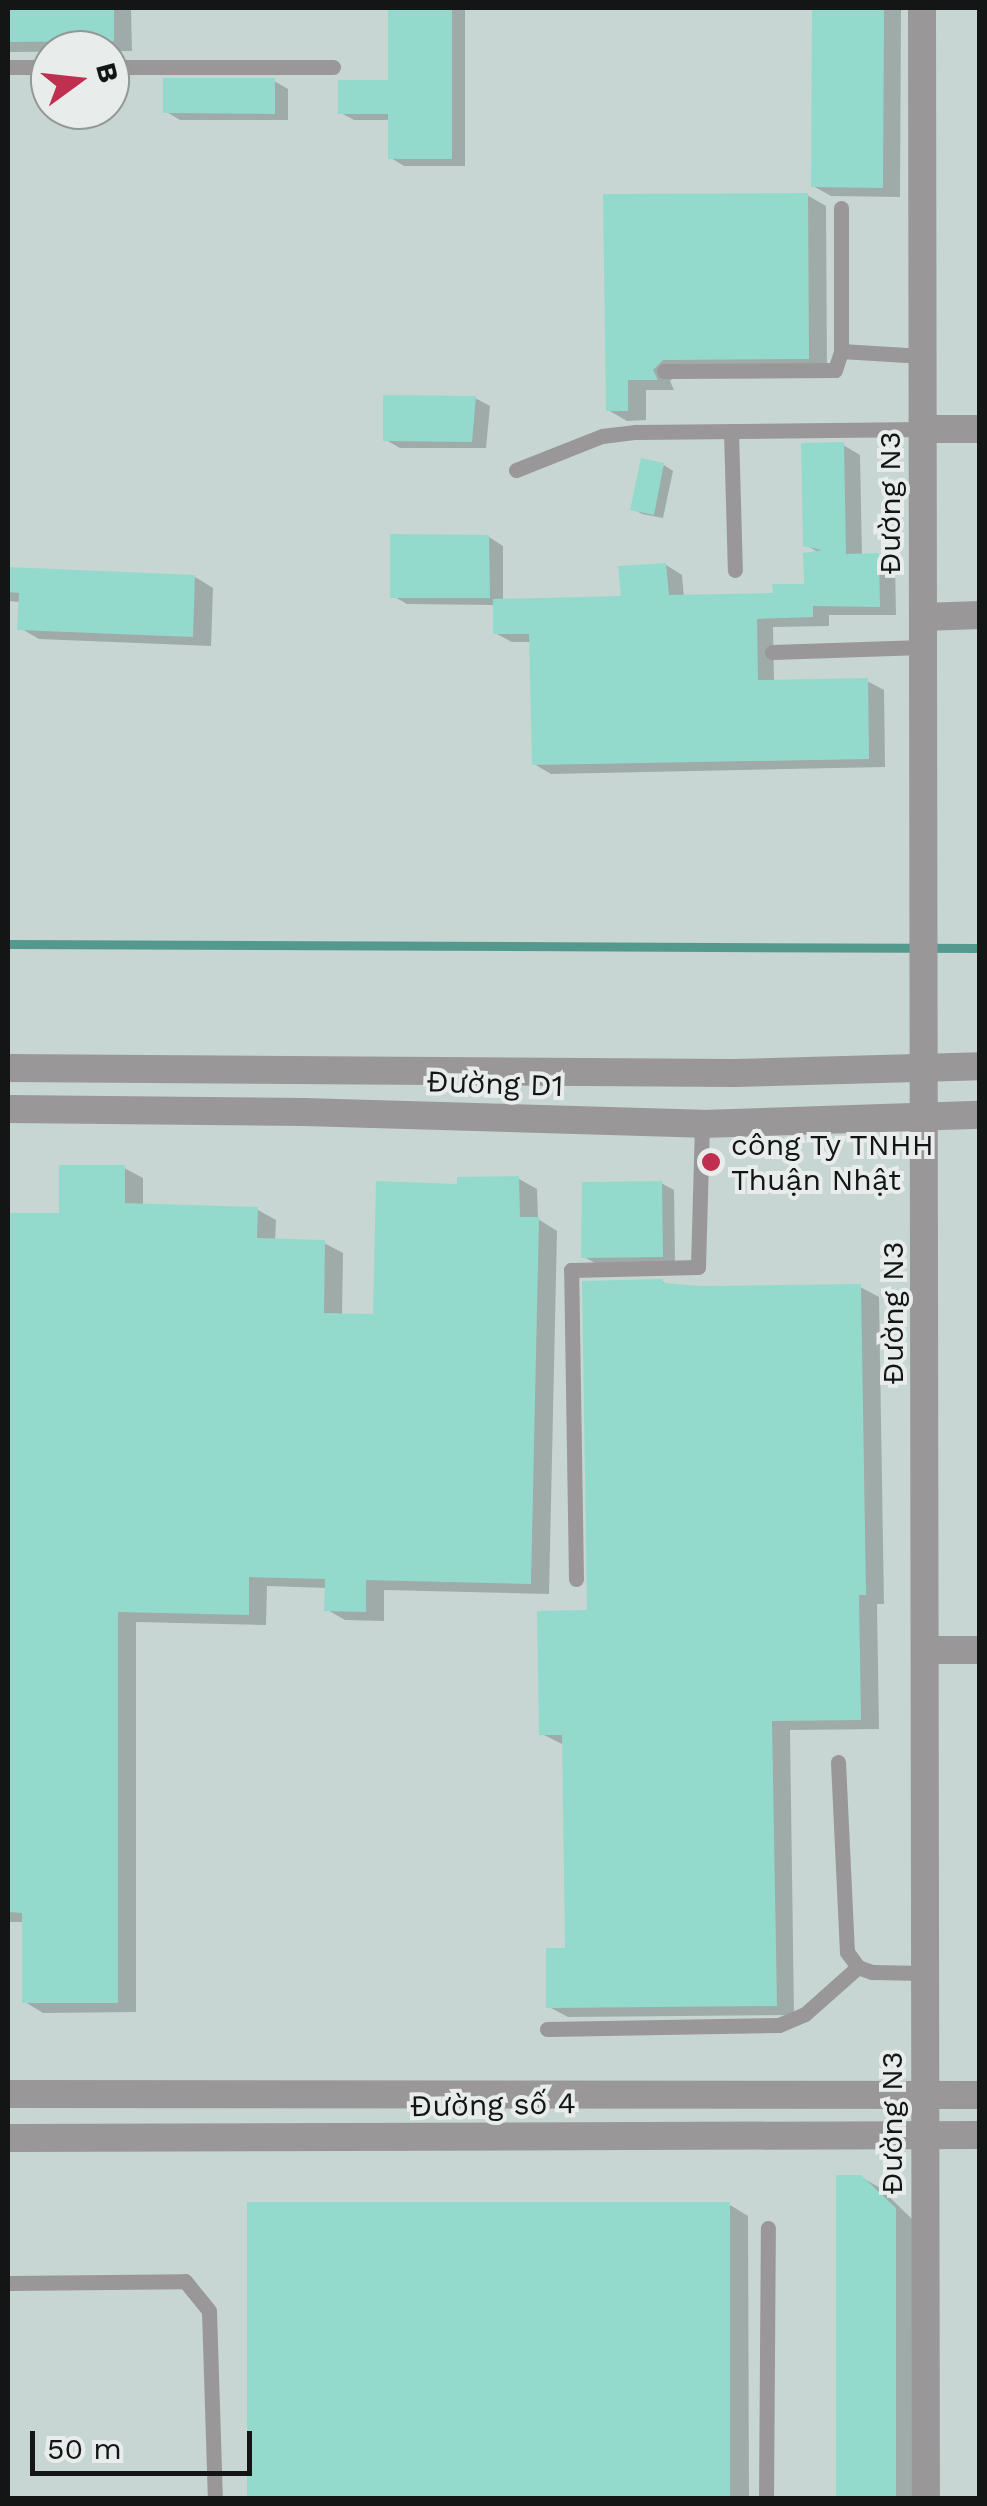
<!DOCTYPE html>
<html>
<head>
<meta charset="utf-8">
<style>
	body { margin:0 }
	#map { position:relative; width:987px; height:2506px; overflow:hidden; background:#dae0df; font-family:"Work Sans",sans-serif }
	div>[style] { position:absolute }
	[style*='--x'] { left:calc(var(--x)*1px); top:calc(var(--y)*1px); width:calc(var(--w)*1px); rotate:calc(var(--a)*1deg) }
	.built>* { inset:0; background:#c7d6d3 }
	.shadow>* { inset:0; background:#0003 }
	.stream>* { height:9px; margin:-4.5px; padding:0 4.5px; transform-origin:4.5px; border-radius:4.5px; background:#54998e }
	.building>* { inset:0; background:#93dacd }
	.service>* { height:15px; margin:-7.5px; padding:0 7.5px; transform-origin:7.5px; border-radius:7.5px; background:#999797 }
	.minor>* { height:28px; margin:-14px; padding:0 14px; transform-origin:14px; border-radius:14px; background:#999797 }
	.dots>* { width:28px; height:28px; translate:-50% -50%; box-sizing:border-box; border:5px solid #e8edec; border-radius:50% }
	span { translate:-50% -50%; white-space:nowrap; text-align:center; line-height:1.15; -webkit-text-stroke:8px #e8edec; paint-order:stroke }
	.street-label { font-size:30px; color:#141616 }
	.poi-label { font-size:30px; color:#141616 }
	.left { translate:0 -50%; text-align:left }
	.frame { position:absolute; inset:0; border:10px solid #141616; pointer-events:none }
	.north { position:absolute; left:30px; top:30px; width:100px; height:100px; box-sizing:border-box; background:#e8edec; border:2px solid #939796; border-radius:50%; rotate:75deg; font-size:28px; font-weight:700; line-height:40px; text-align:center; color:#141616 }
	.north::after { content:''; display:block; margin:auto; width:35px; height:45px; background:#c02f50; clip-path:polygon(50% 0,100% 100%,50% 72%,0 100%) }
	.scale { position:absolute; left:30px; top:2431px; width:222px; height:45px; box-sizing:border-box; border:5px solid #141616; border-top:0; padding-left:12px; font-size:30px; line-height:35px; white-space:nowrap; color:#141616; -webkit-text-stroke:8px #e8edec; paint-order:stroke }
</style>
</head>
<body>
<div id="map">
	<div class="built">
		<div style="clip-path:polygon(evenodd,8px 8px,979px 8px,979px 2498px,8px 2498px,8px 8px,50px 50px,110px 50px,110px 110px,50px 110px,50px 50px)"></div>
	</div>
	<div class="shadow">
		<div style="clip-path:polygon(8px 8px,131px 8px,132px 51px,8px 52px)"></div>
		<div style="clip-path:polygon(391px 8px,465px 8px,465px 166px,404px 166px,391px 158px,391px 120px,354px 120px,341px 113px,391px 82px)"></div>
		<div style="clip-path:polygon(815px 8px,901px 8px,900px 197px,831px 196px,813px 186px)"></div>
		<div style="clip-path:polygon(274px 81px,288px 89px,288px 120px,180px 120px,165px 111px)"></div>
		<div style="clip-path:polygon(807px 195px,826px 206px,827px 368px,682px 369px,670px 381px,674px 390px,646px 390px,646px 420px,627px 421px,608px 410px,606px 196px)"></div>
		<div style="clip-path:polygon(475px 398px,490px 406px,486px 448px,400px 448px,386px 440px)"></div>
		<div style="clip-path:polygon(843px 445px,860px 455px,862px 556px,879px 556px,895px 565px,896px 615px,829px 615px,829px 626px,773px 627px,774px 682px,867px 681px,884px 690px,885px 767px,551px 774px,534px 764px,532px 642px,512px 642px,495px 633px,495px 605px,407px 604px,393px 596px,489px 537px,503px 546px,503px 601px,623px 599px,666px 565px,682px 575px,684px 598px,775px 596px,806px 586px,820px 553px,805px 545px)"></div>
		<div style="clip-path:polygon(664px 465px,673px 471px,663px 518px,642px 514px,633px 509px)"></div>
		<div style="clip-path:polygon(8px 570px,195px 577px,213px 588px,211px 646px,39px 639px,20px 628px,21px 602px,8px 601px)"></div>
		<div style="clip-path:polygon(124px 1168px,143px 1178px,143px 1206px,258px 1210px,276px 1220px,275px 1241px,324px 1243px,343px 1253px,342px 1316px,375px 1317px,460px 1186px,519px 1179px,537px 1189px,538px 1219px,557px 1231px,549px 1594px,384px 1590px,384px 1621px,345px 1620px,326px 1609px,327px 1588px,267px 1586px,266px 1625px,136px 1622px,136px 2012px,43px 2013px,25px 2002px,25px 1922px,8px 1922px,8px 1215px,61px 1215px)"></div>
		<div style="clip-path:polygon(661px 1183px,674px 1190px,675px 1263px,597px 1264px,584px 1257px)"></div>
		<div style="clip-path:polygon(663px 1282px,670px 1286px,860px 1287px,879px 1297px,884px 1604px,877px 1604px,879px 1729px,790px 1730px,794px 2015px,568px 2017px,549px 2007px,567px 1951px,564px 1745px,542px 1734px,589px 1612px)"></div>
		<div style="clip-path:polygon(839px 2177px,861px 2177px,880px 2188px,913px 2220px,914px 2498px,839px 2498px)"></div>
		<div style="clip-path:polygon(249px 2204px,730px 2205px,748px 2216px,749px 2498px,249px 2498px)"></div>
	</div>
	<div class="stream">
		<div style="--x:8;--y:944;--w:972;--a:0.24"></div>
	</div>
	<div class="building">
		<div style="clip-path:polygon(8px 8px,114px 8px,114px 41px,8px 42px)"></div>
		<div style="clip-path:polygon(388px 8px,452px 8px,452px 159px,388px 159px,388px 114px,338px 114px,338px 80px,388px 80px)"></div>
		<div style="clip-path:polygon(812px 8px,884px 8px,883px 188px,811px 187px)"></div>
		<div style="clip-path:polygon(163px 78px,275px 78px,275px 114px,163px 113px)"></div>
		<div style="clip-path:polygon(808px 193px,809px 359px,663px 360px,653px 370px,658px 380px,628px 380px,628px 411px,606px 411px,603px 194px)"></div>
		<div style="clip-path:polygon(383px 395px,476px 396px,472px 442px,383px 441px)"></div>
		<div style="clip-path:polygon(844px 442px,846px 554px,879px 553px,880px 607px,813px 606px,813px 617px,757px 619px,758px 680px,868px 678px,869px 759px,532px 765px,529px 634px,493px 634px,493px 599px,621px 596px,618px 566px,666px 563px,669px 595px,773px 593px,772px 584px,804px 584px,803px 553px,822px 550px,803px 546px,801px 443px)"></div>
		<div style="clip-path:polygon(641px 458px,664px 463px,654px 515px,630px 510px)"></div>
		<div style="clip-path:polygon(390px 534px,489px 535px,490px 598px,390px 598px)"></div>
		<div style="clip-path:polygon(8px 567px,195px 575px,193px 637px,17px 630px,19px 593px,8px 592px)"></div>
		<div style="clip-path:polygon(59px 1165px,125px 1165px,125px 1203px,258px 1207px,257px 1238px,325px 1240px,324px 1313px,373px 1314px,376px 1181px,457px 1184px,457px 1177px,519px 1176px,520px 1217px,539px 1217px,531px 1584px,366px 1580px,366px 1612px,324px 1611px,325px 1579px,249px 1577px,249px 1615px,118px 1612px,118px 2003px,22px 2003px,22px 1913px,8px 1912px,8px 1213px,59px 1213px)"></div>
		<div style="clip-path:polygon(662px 1181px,663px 1257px,581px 1258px,582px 1182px)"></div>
		<div style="clip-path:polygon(663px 1279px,663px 1283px,702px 1286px,861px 1284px,866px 1595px,859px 1595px,861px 1720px,772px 1721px,777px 2006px,546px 2008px,546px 1948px,565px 1948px,562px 1735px,539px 1735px,537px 1611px,587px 1610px,582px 1281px)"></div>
		<div style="clip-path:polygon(836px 2175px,861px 2175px,896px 2208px,896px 2498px,836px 2498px)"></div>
		<div style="clip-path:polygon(247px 2202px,730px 2202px,730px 2498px,247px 2498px)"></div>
	</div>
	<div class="service">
		<div style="--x:8;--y:67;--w:42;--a:0"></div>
		<div style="--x:110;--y:67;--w:223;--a:0"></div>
		<div style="--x:841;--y:351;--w:82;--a:3.5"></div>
		<div style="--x:664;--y:371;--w:171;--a:-0.3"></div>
		<div style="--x:835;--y:370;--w:20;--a:-72"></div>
		<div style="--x:841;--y:351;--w:143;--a:-90"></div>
		<div style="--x:731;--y:431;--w:139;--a:88.4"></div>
		<div style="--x:516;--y:470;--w:92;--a:-21.6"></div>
		<div style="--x:602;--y:436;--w:34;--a:-7"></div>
		<div style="--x:636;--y:432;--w:287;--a:-0.6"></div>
		<div style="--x:772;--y:652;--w:151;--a:-1.9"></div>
		<div style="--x:576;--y:1579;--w:309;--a:-90.9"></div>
		<div style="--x:571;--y:1270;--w:127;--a:-1.4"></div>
		<div style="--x:698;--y:1267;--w:143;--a:-88.4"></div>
		<div style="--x:838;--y:1762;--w:190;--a:87.3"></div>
		<div style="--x:847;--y:1952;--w:19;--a:54"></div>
		<div style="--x:858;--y:1967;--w:15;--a:20"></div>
		<div style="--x:872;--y:1972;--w:53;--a:1.1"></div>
		<div style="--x:547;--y:2029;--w:232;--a:-1"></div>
		<div style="--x:779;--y:2025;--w:28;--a:-23"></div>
		<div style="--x:805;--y:2014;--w:71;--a:-41.6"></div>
		<div style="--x:8;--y:2283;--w:177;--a:-0.6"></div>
		<div style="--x:185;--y:2281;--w:38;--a:51"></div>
		<div style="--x:209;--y:2311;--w:187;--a:88.2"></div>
		<div style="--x:766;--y:2498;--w:270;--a:-89.6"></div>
	</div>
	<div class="minor">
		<div style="--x:922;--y:8;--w:2490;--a:89.91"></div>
		<div style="--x:923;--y:429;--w:57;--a:0"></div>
		<div style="--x:923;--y:617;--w:57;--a:-2"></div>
		<div style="--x:8;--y:1068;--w:727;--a:0.39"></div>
		<div style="--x:735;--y:1073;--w:245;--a:-1.6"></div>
		<div style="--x:8;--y:1109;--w:296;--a:0.6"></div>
		<div style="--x:304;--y:1112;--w:398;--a:1.7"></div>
		<div style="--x:702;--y:1124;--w:278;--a:-1.9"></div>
		<div style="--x:925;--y:1650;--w:55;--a:0"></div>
		<div style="--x:8;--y:2094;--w:972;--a:0.06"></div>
		<div style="--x:8;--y:2138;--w:972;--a:-0.18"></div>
	</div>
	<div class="dots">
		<div style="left:711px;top:1162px;background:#c02f50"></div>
	</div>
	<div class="street-label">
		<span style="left:890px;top:503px;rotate:-90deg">Đường N3</span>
		<span style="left:495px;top:1084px;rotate:2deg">Đường D1</span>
		<span style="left:893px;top:1313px;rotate:-90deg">Đường N3</span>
		<span style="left:493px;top:2105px;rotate:-1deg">Đường số 4</span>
		<span style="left:892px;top:2123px;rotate:-90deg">Đường N3</span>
	</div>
	<div class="poi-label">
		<span class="left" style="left:731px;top:1162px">công Ty TNHH<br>Thuận Nhật</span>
	</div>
	<div class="frame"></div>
	<div class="north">B</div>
	<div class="scale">50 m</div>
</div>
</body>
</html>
